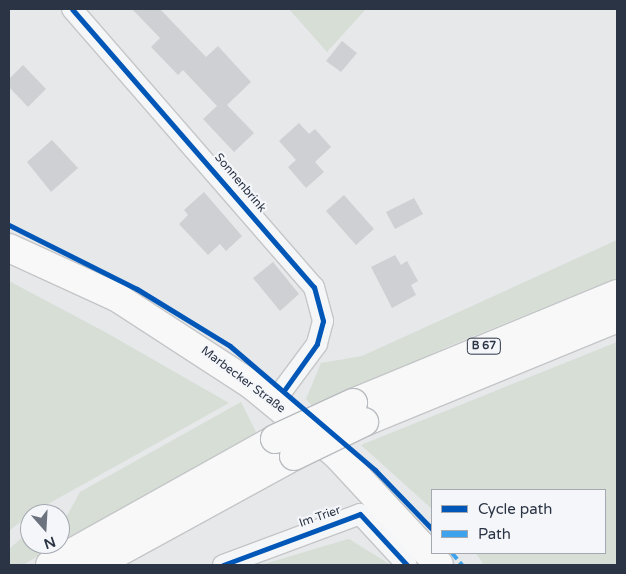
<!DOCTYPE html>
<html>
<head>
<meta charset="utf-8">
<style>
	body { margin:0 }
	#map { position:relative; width:626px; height:574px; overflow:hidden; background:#e6e8ea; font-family:"Varela Round",sans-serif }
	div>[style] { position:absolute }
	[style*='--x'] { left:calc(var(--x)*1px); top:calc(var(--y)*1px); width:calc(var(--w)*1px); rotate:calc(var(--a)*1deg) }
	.green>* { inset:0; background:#d6ded6 }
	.building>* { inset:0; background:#ced0d3 }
	.roads { filter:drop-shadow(1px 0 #c4c6c8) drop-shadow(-1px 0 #c4c6c8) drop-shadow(0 1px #c4c6c8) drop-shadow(0 -1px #c4c6c8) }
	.street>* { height:20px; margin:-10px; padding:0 10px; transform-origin:10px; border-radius:10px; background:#f5f6f7 }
	.secondary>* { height:28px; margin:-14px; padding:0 14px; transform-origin:14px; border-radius:14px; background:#f8f8f8 }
	.highway>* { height:28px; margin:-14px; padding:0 14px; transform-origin:14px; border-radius:14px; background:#f8f8f8 }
	.bridges { filter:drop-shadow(1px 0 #b8bbbf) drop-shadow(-1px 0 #b8bbbf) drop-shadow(0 1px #b8bbbf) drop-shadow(0 -1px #b8bbbf) }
	.highway-bridge>* { height:28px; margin:-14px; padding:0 14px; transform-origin:14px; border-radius:14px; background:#f8f8f8 }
	.quiet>* { height:4px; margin-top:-2px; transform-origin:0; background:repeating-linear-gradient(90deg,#3ea3ec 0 8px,transparent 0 12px) }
	.cycleway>* { height:5px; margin:-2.5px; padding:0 2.5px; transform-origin:2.5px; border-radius:2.5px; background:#0057b8 }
	span { translate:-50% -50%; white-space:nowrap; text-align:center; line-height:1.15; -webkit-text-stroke:4.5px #f4f6f9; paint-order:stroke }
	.shield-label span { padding:1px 4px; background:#f4f6f9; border:1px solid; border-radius:4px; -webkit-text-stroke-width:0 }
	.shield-label { font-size:11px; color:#2b3445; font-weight:700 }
	.street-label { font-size:12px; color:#2b3445 }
	.frame { position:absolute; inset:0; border:10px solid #2b3445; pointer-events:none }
	.legend { position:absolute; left:431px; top:489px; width:175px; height:65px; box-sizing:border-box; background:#f4f6f9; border:1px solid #a4a8b1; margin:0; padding:6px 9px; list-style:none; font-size:15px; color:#2b3445 }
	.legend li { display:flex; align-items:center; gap:10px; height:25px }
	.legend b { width:25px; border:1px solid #a4a8b1 }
	.north { position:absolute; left:20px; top:504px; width:50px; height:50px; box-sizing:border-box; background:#f4f6f9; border:1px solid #a4a8b1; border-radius:50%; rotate:161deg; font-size:14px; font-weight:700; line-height:20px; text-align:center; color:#2b3445 }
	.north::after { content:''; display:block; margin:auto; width:18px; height:22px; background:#6c737f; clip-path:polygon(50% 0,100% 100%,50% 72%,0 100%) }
</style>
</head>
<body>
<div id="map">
	<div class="green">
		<div style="clip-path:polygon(289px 9px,366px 9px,327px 52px)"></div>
		<div style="clip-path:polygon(617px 240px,617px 278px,449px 346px,314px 408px,306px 399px,321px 363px,362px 356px)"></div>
		<div style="clip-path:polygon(9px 281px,105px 332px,229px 403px,30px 514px,9px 531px)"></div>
		<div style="clip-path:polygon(617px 342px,617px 565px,484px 565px,476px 553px,605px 553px,605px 490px,432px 490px,432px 509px,361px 445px)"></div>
		<div style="clip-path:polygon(241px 402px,257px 434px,60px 543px,60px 518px,68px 514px,80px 492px)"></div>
		<div style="clip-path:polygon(30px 531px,30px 544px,58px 544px,23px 565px,9px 565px,9px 549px)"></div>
		<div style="clip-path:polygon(349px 539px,391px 565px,261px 565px,348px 539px)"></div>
	</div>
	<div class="building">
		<div style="clip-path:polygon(132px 9px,160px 9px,206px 57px,218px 46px,251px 82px,227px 105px,254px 133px,234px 152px,203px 119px,217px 106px,183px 70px,178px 75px,151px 47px,160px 38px)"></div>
		<div style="clip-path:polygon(342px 41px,357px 53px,341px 72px,326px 61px)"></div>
		<div style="clip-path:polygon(23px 65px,46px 89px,28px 107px,9px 87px,9px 79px)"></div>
		<div style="clip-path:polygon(299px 123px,309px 134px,315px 129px,331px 147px,315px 162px,324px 172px,306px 188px,288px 167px,296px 160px,279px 141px)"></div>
		<div style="clip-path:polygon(52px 140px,78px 168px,51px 192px,27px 162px)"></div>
		<div style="clip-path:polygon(204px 192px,242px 236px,226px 251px,220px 244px,208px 255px,179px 224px,188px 215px,184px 210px)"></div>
		<div style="clip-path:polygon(344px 195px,374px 229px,356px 245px,326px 211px)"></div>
		<div style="clip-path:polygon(414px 198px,423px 214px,395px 229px,386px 212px)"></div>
		<div style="clip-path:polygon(395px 255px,401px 265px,407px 261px,418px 281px,411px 285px,416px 295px,392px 308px,371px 267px)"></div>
		<div style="clip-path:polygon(273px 262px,299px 294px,280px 311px,253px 278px)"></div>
	</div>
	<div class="roads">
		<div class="street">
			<div style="--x:72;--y:9;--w:369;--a:49"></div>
			<div style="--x:314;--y:287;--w:35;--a:75"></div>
			<div style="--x:323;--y:321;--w:24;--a:105"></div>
			<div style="--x:317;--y:344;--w:72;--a:126.6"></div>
			<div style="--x:223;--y:565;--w:146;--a:-20.4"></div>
			<div style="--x:360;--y:514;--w:69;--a:47.3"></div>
		</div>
		<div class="secondary">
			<div style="--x:9;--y:248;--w:120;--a:24.6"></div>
			<div style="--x:118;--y:298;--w:160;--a:33"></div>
			<div style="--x:252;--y:385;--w:109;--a:39.4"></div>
			<div style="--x:336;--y:454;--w:151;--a:47.1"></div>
		</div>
		<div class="highway">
			<div style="--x:353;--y:403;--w:286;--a:-22.4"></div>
			<div style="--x:364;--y:422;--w:274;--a:-22.3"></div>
			<div style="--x:50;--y:565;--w:258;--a:-29.2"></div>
			<div style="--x:95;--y:565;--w:227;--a:-28.7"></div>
		</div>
	</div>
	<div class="bridges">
		<div class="highway-bridge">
			<div style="--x:275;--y:439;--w:86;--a:-24.8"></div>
			<div style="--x:294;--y:456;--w:78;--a:-25.9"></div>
		</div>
	</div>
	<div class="quiet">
		<div style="--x:452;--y:553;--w:16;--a:50"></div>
	</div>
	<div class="cycleway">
		<div style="--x:72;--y:9;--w:369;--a:49"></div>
		<div style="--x:314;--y:287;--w:35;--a:75"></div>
		<div style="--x:323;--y:321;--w:24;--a:105"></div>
		<div style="--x:317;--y:344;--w:55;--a:125.4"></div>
		<div style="--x:9;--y:225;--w:143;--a:26.6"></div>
		<div style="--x:137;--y:289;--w:109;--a:31.5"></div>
		<div style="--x:230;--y:346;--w:191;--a:40.5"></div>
		<div style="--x:375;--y:470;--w:82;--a:46"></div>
		<div style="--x:223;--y:565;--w:146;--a:-20.4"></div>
		<div style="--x:360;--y:514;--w:69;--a:47.3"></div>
	</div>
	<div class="shield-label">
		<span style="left:484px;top:346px">B 67</span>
	</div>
	<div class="street-label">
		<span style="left:240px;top:183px;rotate:50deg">Sonnenbrink</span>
		<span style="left:243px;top:380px;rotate:37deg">Marbecker Straße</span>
		<span style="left:320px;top:517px;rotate:-19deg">Im Trier</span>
	</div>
	<div class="frame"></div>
	<ul class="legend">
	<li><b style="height:6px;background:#0057b8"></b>Cycle path</li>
	<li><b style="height:6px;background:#3ea3ec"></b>Path</li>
	</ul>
	<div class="north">N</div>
</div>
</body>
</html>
